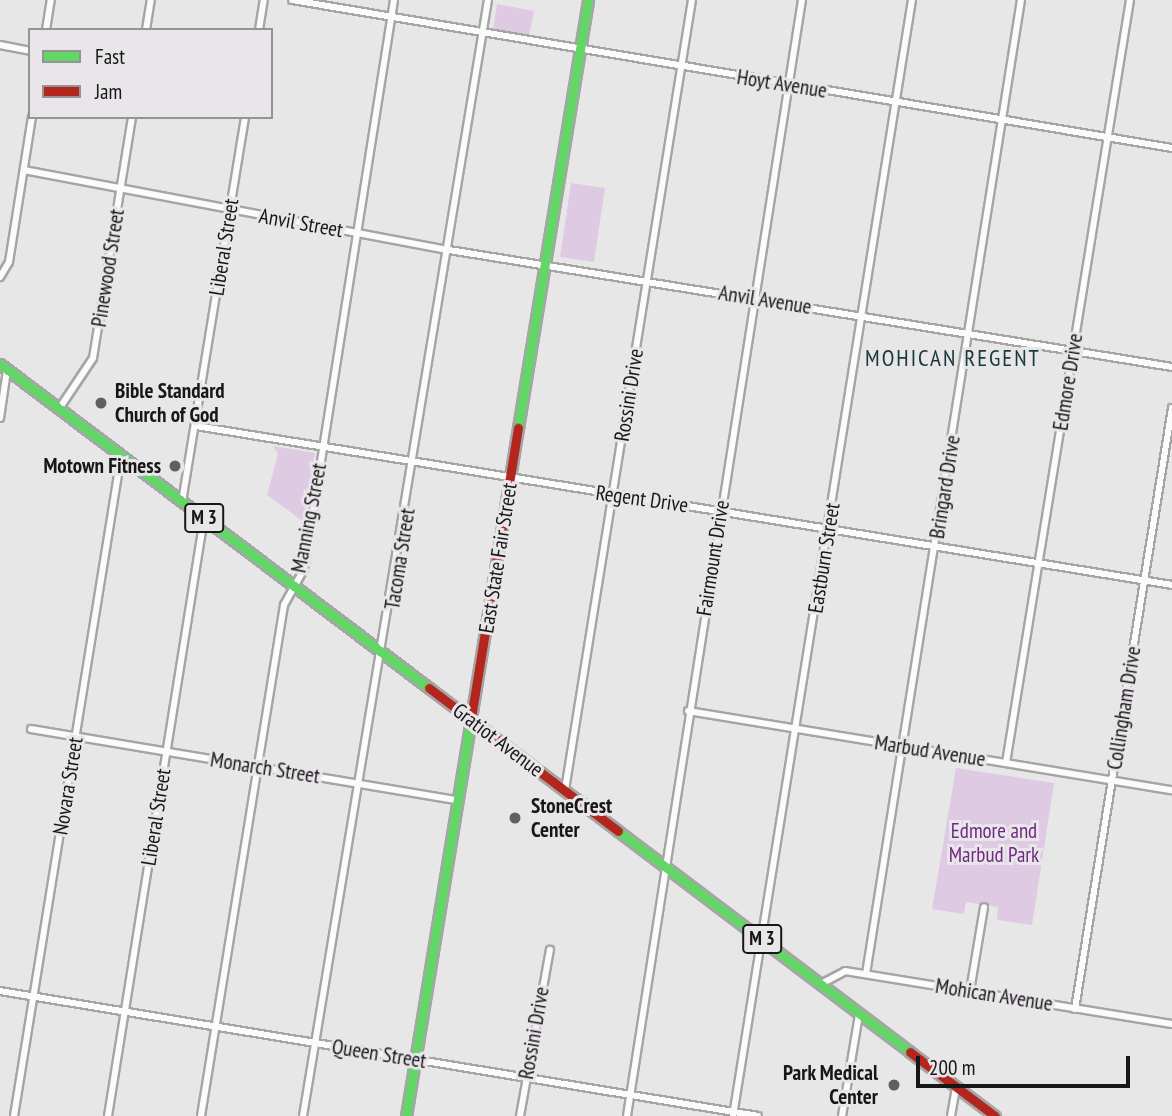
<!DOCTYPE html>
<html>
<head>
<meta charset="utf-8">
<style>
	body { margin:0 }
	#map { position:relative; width:1172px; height:1116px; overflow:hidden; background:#e8e7e8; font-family:"PT Sans Narrow",sans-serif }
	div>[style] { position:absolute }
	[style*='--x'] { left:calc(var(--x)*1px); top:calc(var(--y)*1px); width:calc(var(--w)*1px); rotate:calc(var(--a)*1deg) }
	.green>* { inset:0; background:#dfcae4 }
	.roads { filter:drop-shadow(2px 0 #a6a5a6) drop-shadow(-2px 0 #a6a5a6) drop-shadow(0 2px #a6a5a6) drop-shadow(0 -2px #a6a5a6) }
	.street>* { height:6px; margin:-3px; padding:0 3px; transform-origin:3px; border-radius:3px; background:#fcfbfc }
	.fast>* { height:9px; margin:-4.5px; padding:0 4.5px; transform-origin:4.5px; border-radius:4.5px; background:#63d668 }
	.jam>* { height:9px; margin:-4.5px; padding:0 4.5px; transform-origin:4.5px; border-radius:4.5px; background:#b3261e }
	.dots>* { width:19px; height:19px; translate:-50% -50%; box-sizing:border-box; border:4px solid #e9e6e9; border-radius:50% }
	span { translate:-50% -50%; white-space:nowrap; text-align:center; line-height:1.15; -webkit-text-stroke:6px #e9e6e9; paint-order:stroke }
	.shield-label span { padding:2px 5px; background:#e9e6e9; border:2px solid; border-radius:5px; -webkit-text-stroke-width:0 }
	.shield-label { font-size:19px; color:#181718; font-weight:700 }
	.street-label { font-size:21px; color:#181718 }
	.poi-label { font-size:21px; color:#181718; font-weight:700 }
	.left { translate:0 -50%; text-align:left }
	.right { translate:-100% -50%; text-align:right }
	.park-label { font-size:21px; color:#712983 }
	.neighbourhood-label { font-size:23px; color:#183a3c; letter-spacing:2px }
	.legend { position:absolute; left:28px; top:28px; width:245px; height:91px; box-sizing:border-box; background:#e9e6e9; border:2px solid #959395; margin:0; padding:9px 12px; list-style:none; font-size:21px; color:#181718 }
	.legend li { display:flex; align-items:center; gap:14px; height:35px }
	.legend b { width:35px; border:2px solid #959395 }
	.scale { position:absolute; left:916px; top:1056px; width:214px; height:32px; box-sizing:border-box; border:4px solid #181718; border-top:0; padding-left:9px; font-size:21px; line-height:24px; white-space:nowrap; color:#181718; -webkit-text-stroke:5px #e9e6e9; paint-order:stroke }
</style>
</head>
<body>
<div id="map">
	<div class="green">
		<div style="clip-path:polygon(497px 4px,534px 11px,529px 36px,493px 30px)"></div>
		<div style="clip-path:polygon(571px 183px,605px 188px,594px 262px,560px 257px)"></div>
		<div style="clip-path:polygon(273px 446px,315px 453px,304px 522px,267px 495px,278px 454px)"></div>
		<div style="clip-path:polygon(956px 768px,1054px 783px,1032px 925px,997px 920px,998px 907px,966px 902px,964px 914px,932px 909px)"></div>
	</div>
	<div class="roads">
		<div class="street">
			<div style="--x:292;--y:0;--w:892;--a:9.55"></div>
			<div style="--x:46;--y:30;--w:30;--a:-81"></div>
			<div style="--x:146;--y:30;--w:30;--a:-81"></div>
			<div style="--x:259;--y:30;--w:30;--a:-81"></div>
			<div style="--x:0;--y:45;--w:31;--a:11"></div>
			<div style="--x:24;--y:170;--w:432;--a:10.7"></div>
			<div style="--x:449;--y:250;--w:732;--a:9.19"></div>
			<div style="--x:0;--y:277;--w:17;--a:-59"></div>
			<div style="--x:9;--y:262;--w:147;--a:-81"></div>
			<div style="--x:59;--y:409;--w:61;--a:-56.3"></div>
			<div style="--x:93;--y:358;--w:244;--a:-80.8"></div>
			<div style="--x:0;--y:418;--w:49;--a:-81.7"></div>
			<div style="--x:196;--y:426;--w:989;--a:9.25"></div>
			<div style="--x:182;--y:502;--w:390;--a:-80.7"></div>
			<div style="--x:688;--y:711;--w:490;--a:9.3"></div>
			<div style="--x:31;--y:729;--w:432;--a:9.5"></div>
			<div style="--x:1006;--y:763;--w:773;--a:-80.77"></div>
			<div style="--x:565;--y:790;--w:800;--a:-80.87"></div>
			<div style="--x:866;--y:974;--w:986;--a:-80.96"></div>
			<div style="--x:821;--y:984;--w:27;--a:-28"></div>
			<div style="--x:845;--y:971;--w:331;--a:9.2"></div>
			<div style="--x:0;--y:991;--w:768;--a:9.36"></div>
			<div style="--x:970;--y:991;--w:85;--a:-80.5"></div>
			<div style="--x:1075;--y:1009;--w:609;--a:-80.83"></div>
			<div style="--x:14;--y:1116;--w:669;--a:-80.79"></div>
			<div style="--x:108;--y:1116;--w:606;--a:-80.88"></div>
			<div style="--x:201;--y:1116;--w:518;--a:-80.77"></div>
			<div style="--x:284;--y:605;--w:41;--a:-60.9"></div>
			<div style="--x:304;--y:569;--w:38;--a:-81"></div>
			<div style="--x:310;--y:531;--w:538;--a:-81.01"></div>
			<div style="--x:303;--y:1116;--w:1131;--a:-80.59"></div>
			<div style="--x:520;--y:1116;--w:169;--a:-79.8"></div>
			<div style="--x:627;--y:1116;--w:1130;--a:-81.09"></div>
			<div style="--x:733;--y:1116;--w:1130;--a:-80.89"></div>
			<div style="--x:842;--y:1116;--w:103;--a:-80.5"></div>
			<div style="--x:951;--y:1116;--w:29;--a:-80"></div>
		</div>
		<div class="fast">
			<div style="--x:0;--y:364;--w:538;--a:37.06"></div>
			<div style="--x:518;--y:428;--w:434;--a:-80.7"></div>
			<div style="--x:618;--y:831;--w:366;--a:37.1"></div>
			<div style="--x:406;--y:1116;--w:403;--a:-80.7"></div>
		</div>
		<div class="jam">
			<div style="--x:429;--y:688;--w:237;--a:37.1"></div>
			<div style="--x:471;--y:718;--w:294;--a:-80.8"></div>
			<div style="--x:910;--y:1052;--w:106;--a:37"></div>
		</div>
	</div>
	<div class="dots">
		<div style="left:101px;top:403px;background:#616061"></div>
		<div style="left:175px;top:466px;background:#616061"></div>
		<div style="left:515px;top:818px;background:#616061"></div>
		<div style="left:894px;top:1085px;background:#616061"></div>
	</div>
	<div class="shield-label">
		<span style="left:204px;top:518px">M 3</span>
		<span style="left:762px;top:939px">M 3</span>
	</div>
	<div class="street-label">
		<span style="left:782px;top:84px;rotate:9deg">Hoyt Avenue</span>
		<span style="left:301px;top:223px;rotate:10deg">Anvil Street</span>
		<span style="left:224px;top:247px;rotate:-81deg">Liberal Street</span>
		<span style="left:108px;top:268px;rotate:-81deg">Pinewood Street</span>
		<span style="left:765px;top:300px;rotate:9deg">Anvil Avenue</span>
		<span style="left:1068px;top:382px;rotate:-81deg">Edmore Drive</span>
		<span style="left:629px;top:395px;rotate:-81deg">Rossini Drive</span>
		<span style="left:945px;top:487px;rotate:-81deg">Bringard Drive</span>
		<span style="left:642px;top:499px;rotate:8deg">Regent Drive</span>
		<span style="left:309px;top:518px;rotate:-79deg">Manning Street</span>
		<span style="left:498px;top:558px;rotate:-81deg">East State Fair Street</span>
		<span style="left:713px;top:558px;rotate:-81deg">Fairmount Drive</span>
		<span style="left:824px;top:558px;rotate:-81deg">Eastburn Street</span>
		<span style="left:400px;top:559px;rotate:-81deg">Tacoma Street</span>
		<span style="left:1124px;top:708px;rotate:-81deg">Collingham Drive</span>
		<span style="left:498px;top:740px;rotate:37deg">Gratiot Avenue</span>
		<span style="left:930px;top:751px;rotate:9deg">Marbud Avenue</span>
		<span style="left:265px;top:768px;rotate:9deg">Monarch Street</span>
		<span style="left:68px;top:786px;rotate:-81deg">Novara Street</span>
		<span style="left:156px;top:817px;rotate:-81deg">Liberal Street</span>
		<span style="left:994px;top:995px;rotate:9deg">Mohican Avenue</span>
		<span style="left:534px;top:1033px;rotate:-80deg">Rossini Drive</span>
		<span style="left:379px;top:1054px;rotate:9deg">Queen Street</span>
	</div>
	<div class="poi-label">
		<span class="left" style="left:115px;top:403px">Bible Standard<br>Church of God</span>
		<span class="right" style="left:161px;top:466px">Motown Fitness</span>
		<span class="left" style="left:531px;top:818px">StoneCrest<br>Center</span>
		<span class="right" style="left:878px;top:1085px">Park Medical<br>Center</span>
	</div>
	<div class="park-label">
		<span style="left:994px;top:843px">Edmore and<br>Marbud Park</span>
	</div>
	<div class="neighbourhood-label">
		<span style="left:953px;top:358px">MOHICAN REGENT</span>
	</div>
	<ul class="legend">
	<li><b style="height:9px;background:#63d668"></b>Fast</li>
	<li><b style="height:9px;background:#b3261e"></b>Jam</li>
	</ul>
	<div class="scale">200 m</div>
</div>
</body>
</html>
